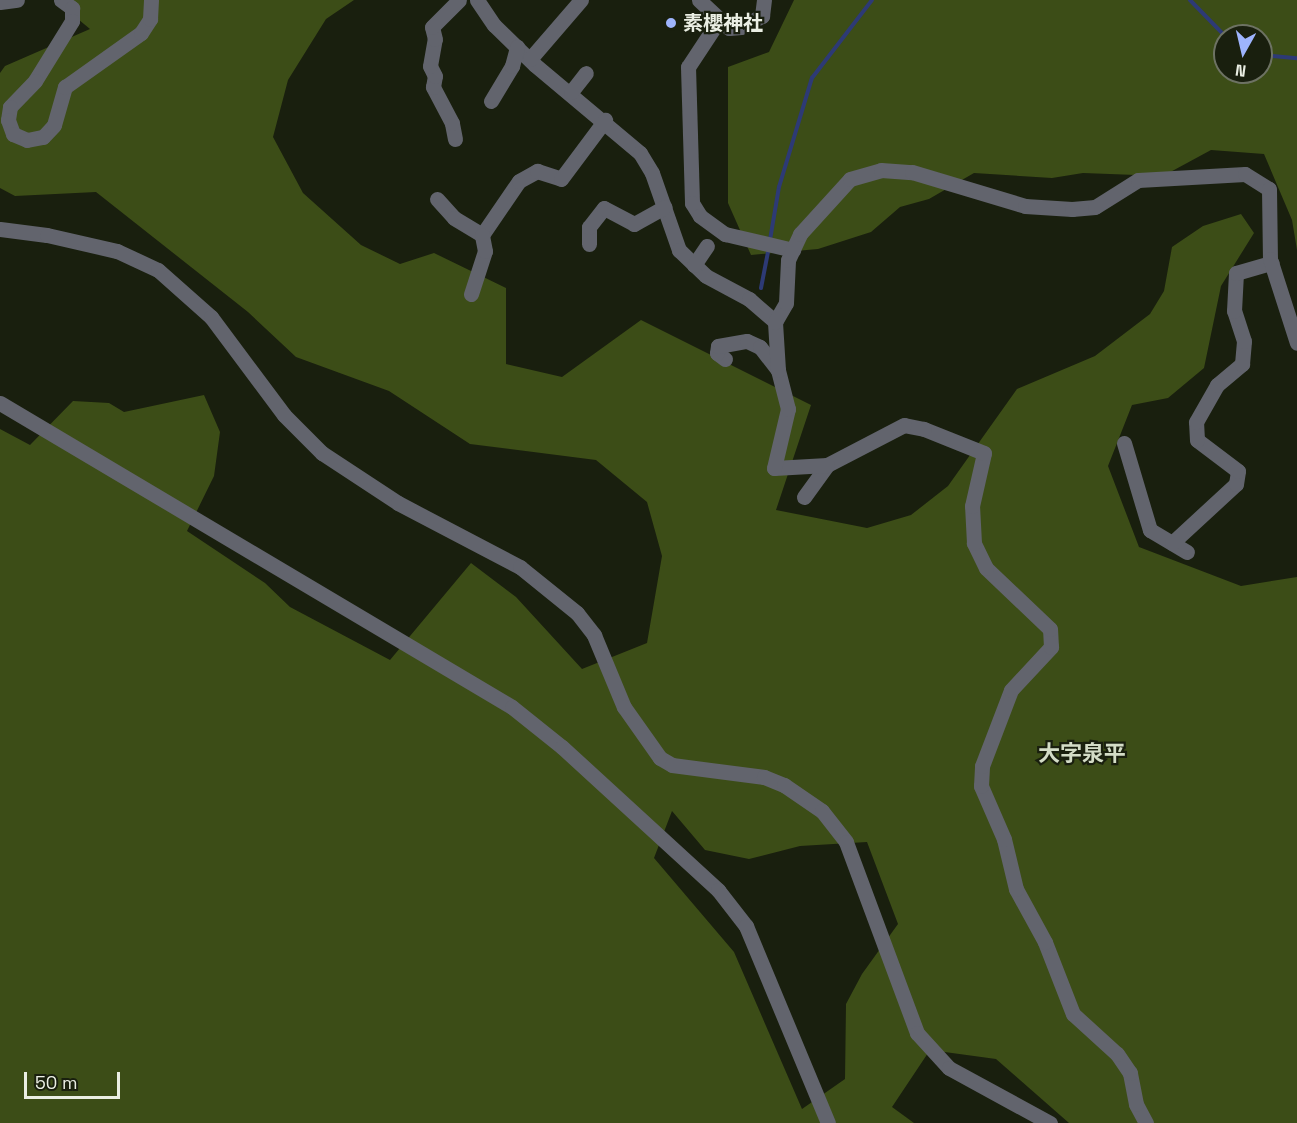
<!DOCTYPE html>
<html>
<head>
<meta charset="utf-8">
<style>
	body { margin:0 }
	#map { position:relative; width:1297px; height:1123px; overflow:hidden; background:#191f0e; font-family:"Space Grotesk","Noto Sans JP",sans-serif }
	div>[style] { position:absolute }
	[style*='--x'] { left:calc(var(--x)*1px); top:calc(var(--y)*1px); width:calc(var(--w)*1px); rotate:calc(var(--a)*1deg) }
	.forest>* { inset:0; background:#3c4d17 }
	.stream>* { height:4px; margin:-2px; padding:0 2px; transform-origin:2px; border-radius:2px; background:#2d3a75 }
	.minor>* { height:15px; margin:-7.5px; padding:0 7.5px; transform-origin:7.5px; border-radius:7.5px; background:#62646d }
	.dots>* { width:16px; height:16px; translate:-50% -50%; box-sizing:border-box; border:3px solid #191f0e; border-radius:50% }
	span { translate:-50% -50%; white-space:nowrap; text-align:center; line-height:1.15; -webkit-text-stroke:4.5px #191f0e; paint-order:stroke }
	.poi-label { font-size:20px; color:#eaeee3; font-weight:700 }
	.left { translate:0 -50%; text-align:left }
	.quarter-label { font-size:22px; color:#d3dcc6; font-weight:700 }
	.north { position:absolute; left:1213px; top:24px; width:60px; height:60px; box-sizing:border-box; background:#191f0e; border:2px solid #6d7263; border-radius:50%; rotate:188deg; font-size:16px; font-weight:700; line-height:24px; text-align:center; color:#eaeee3 }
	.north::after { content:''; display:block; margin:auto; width:21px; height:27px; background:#9eb4fd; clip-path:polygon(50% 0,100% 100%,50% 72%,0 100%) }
	.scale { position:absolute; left:24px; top:1072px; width:96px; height:27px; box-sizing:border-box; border:3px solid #eaeee3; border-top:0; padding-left:8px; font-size:18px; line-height:21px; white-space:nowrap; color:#eaeee3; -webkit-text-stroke:4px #191f0e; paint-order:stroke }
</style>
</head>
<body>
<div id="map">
	<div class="forest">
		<div style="clip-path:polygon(evenodd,55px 0,354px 0,326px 19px,288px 80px,273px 137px,303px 193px,361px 245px,400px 264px,434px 253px,506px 288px,506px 364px,562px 377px,641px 320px,811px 405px,776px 510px,867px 528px,911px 515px,948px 486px,1017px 389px,1095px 356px,1150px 314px,1164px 291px,1172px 247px,1203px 226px,1241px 214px,1254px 233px,1221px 286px,1204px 368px,1168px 398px,1132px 405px,1108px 466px,1139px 547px,1241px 586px,1297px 577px,1297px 1123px,1069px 1123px,996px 1059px,930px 1050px,892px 1107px,914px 1123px,0 1123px,0 429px,30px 445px,73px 401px,109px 403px,124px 412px,204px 395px,220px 432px,214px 476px,187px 531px,265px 583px,290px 607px,390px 660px,471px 563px,516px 597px,582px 669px,647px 643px,662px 556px,647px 502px,596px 460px,470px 444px,389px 391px,296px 357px,248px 312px,96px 192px,15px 196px,0 188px,0 73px,5px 66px,90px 29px,55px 0,672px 811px,705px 850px,749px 859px,800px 846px,867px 842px,898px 924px,862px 974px,846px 1004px,845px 1079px,802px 1109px,734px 952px,654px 858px,672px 811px)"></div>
		<div style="clip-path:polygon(evenodd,794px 0,1297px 0,1297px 250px,1292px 220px,1264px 154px,1211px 150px,1163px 176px,1083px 173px,1052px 178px,974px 173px,929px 199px,900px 207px,871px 232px,818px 249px,751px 255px,728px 203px,728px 67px,769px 52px,794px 0,1225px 36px,1261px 36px,1261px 72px,1225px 72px,1225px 36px)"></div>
	</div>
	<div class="stream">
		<div style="--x:1190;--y:0;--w:50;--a:45.8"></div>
		<div style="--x:1261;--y:55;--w:36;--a:5"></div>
		<div style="--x:770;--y:240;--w:54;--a:-80.4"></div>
		<div style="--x:779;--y:187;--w:114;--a:-73.2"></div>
		<div style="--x:812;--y:78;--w:98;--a:-52.4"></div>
		<div style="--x:761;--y:288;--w:42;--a:-79"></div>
	</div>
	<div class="minor">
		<div style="--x:61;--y:0;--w:14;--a:36"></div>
		<div style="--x:72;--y:8;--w:13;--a:90"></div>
		<div style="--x:72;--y:21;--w:70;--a:121.7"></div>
		<div style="--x:35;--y:81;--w:36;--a:134"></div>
		<div style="--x:10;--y:107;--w:13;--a:99"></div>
		<div style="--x:8;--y:120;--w:15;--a:70"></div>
		<div style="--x:13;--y:134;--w:15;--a:23"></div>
		<div style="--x:27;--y:140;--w:16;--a:-11"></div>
		<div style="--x:43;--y:137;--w:16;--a:-47"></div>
		<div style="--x:54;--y:125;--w:40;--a:-74"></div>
		<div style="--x:65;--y:87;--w:93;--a:-35.4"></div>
		<div style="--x:141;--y:33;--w:17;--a:-57"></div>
		<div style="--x:150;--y:19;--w:19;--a:-87"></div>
		<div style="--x:477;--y:0;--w:30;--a:56"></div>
		<div style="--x:494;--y:25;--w:57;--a:44.3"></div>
		<div style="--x:535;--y:65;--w:137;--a:40"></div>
		<div style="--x:640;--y:153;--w:23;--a:59"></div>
		<div style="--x:652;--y:173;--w:82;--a:70.7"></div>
		<div style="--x:679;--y:250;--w:37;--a:44"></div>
		<div style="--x:706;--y:276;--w:49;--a:28.1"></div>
		<div style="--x:749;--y:299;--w:35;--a:41"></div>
		<div style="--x:699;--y:0;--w:41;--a:43"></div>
		<div style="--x:729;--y:28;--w:12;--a:-5"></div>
		<div style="--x:741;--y:27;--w:24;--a:-28"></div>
		<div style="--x:762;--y:16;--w:16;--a:-83"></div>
		<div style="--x:0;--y:2;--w:17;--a:-7"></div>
		<div style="--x:719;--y:20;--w:56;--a:123.4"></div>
		<div style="--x:688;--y:67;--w:136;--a:88.3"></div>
		<div style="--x:692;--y:203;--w:15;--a:58"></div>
		<div style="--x:700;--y:216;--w:31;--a:36"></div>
		<div style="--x:725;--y:234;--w:70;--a:13.2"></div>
		<div style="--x:530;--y:59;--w:78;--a:-49.2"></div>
		<div style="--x:571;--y:92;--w:24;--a:-52"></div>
		<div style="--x:491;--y:101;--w:41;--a:-59"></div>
		<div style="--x:512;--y:66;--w:20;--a:-75"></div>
		<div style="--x:455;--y:139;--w:16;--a:-101"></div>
		<div style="--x:452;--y:123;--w:41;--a:-117.8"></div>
		<div style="--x:433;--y:87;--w:11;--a:-80"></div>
		<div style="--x:435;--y:76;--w:11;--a:-117"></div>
		<div style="--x:430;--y:66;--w:27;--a:-80"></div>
		<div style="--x:435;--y:39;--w:12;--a:-104"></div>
		<div style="--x:432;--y:27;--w:38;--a:-45"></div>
		<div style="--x:437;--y:199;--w:25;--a:48"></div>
		<div style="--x:454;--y:218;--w:33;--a:31"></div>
		<div style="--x:482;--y:235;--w:65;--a:-55.6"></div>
		<div style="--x:519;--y:181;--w:21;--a:-29"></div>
		<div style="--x:537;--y:171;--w:25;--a:18"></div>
		<div style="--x:561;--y:179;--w:74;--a:-53.3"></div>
		<div style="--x:0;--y:229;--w:47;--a:7.3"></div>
		<div style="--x:47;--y:235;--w:72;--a:12.9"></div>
		<div style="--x:117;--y:251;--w:45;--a:24.9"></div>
		<div style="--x:158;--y:270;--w:71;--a:41.6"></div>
		<div style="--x:211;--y:317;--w:122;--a:53.3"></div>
		<div style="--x:284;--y:415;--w:54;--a:45"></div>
		<div style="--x:322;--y:453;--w:91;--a:33.3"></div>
		<div style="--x:398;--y:503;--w:138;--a:27.7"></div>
		<div style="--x:520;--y:567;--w:73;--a:38.9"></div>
		<div style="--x:577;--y:613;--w:28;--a:52"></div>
		<div style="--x:594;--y:635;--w:78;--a:67.4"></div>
		<div style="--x:624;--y:707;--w:62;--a:54.8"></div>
		<div style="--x:660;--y:758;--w:14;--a:30"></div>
		<div style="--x:672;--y:765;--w:93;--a:7.4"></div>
		<div style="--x:764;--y:777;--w:22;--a:22"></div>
		<div style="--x:784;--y:785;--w:46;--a:34.4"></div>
		<div style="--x:822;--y:811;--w:39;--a:52"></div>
		<div style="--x:846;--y:842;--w:204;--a:69.6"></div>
		<div style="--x:917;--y:1033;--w:47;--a:47.6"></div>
		<div style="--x:949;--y:1068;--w:115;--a:28.6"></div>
		<div style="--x:589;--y:244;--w:17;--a:-90"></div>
		<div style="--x:589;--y:227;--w:24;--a:-52"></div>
		<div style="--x:604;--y:208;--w:34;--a:28"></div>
		<div style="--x:634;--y:224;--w:35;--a:-29"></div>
		<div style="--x:694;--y:265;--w:23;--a:-56"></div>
		<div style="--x:471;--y:294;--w:45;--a:-72"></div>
		<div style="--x:485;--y:251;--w:16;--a:-101"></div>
		<div style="--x:725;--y:359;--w:10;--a:-143"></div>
		<div style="--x:717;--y:353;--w:7;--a:-82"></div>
		<div style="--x:718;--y:346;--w:29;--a:-10"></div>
		<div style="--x:747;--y:341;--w:14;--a:25"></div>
		<div style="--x:760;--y:347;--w:29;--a:52"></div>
		<div style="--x:0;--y:403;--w:595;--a:30.7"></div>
		<div style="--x:512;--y:707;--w:64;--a:38.7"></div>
		<div style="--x:562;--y:747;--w:212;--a:42.5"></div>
		<div style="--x:718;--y:890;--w:46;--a:52.1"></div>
		<div style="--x:746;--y:926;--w:213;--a:67.4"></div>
		<div style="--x:1124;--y:443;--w:91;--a:73.4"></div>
		<div style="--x:1150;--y:530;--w:43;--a:30.7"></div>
		<div style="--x:804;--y:497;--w:39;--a:-54"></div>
		<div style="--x:1172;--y:543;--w:87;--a:-42.7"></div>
		<div style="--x:1236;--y:484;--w:13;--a:-81"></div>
		<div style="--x:1238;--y:471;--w:51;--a:-142.9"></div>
		<div style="--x:1197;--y:440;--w:18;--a:-93"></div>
		<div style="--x:1196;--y:422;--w:43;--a:-60.4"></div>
		<div style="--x:1217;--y:385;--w:33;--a:-40"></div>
		<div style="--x:1242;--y:364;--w:23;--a:-85"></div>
		<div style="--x:1244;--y:341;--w:32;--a:-108"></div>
		<div style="--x:1234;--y:311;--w:38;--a:-87"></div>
		<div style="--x:1236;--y:273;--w:37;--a:-16"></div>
		<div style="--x:1146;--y:1123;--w:21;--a:-118"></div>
		<div style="--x:1136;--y:1104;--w:32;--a:-101"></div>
		<div style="--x:1130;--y:1073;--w:23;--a:-124"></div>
		<div style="--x:1117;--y:1054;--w:59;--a:-137.7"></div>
		<div style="--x:1073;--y:1014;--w:77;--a:-111.3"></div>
		<div style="--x:1045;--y:942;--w:60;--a:-118.7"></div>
		<div style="--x:1016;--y:889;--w:51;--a:-103.5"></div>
		<div style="--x:1004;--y:839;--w:58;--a:-113.5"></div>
		<div style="--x:981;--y:786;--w:20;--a:-87"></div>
		<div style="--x:982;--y:766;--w:81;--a:-69.1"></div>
		<div style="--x:1011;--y:690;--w:59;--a:-47.1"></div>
		<div style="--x:1051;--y:647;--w:18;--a:-93"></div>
		<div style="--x:1050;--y:629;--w:88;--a:-136.4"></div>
		<div style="--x:986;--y:568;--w:28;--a:-116"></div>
		<div style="--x:974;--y:543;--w:37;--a:-93"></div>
		<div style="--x:972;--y:506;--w:54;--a:-77.2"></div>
		<div style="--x:984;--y:453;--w:65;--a:-158.2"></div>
		<div style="--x:924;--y:429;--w:20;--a:-169"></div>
		<div style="--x:904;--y:425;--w:87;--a:152.5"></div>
		<div style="--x:827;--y:465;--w:53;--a:176.8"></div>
		<div style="--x:774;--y:468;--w:61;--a:-76.7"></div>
		<div style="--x:788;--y:409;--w:40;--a:-104.4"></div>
		<div style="--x:778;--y:370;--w:48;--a:-93.6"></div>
		<div style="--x:775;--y:322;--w:22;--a:-60"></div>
		<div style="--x:786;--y:303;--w:43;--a:-87.3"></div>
		<div style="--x:788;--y:260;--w:29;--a:-65"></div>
		<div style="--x:800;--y:234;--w:74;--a:-47.7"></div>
		<div style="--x:850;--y:179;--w:32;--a:-16"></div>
		<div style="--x:881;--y:170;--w:31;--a:4"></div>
		<div style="--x:912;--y:172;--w:118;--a:16.7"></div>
		<div style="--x:1025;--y:206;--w:47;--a:3.7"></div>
		<div style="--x:1072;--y:209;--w:23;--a:-5"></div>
		<div style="--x:1095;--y:207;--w:51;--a:-32.1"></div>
		<div style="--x:1138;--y:180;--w:107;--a:-3.2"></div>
		<div style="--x:1245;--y:174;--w:28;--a:32"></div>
		<div style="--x:1269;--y:189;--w:70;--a:89.2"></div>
		<div style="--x:1270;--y:259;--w:88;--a:72.2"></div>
	</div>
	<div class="dots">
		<div style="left:671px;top:23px;background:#9eb4fd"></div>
	</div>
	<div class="poi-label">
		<span class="left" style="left:683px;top:23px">素櫻神社</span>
	</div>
	<div class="quarter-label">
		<span style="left:1082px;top:754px">大字泉平</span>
	</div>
	<div class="north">N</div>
	<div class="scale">50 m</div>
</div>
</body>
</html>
